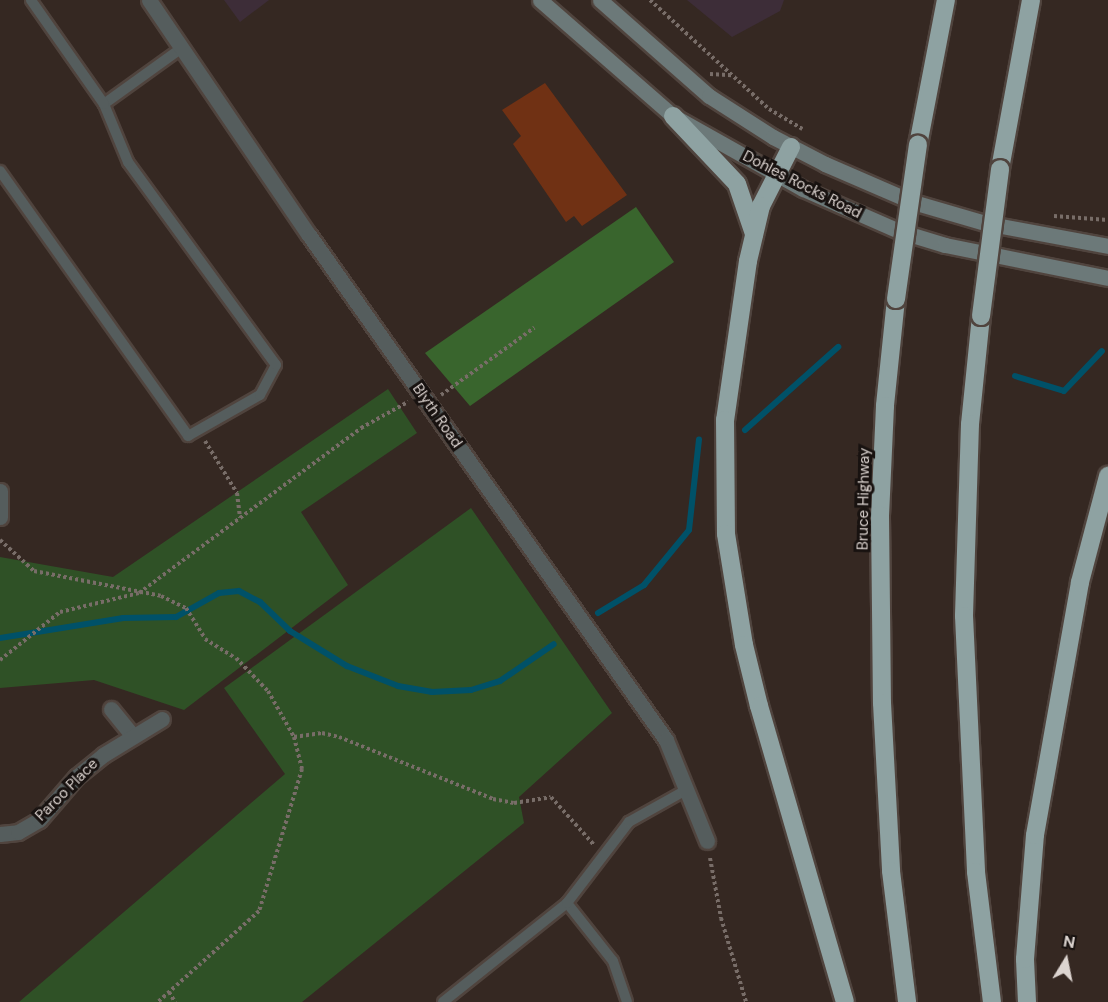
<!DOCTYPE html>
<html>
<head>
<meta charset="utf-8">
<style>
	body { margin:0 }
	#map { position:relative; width:1108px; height:1002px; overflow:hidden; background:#352822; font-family:"DM Sans",sans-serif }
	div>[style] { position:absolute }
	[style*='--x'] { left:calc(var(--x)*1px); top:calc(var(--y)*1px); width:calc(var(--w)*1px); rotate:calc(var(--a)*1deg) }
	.commercial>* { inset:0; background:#3d2d38 }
	.green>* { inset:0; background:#2f5126 }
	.forest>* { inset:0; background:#39652d }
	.stream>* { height:6px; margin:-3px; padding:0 3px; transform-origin:3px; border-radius:3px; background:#005168 }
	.building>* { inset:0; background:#703114 }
	.path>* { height:4px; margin-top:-2px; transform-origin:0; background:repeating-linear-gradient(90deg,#786d68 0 3px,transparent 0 6px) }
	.roads { filter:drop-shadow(2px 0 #50443e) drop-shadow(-2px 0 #50443e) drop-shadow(0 2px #50443e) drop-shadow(0 -2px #50443e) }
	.lane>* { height:10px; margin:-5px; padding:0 5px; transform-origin:5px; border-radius:5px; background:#555d5d }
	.street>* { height:15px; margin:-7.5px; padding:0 7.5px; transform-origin:7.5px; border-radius:7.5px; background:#555d5d }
	.secondary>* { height:15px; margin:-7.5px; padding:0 7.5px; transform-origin:7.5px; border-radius:7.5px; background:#6c7979 }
	.highway>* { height:18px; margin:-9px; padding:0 9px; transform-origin:9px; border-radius:9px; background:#8ea2a2 }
	.bridges { filter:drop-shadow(2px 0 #50443e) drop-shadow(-2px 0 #50443e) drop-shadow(0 2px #50443e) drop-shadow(0 -2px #50443e) }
	.highway-bridge>* { height:18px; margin:-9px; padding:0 9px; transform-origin:9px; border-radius:9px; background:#8ea2a2 }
	span { translate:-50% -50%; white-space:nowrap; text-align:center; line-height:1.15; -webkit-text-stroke:6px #181210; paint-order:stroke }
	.street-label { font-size:15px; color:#dcd4d0 }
	.north { position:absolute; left:1036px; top:930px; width:60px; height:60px; -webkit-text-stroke:4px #181210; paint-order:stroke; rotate:10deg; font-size:16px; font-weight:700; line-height:24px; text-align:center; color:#dcd4d0 }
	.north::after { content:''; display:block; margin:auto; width:21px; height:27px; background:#dcd4d0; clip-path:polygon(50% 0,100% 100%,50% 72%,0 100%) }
</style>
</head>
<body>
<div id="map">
	<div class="commercial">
		<div style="clip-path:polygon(224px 0,269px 0,240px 22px)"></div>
		<div style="clip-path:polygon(687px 0,784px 0,780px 11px,732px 37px)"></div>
	</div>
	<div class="green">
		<div style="clip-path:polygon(388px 389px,417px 433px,301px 512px,348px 585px,184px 710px,94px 680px,0 688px,0 557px,113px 577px)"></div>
		<div style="clip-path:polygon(471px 508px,612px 713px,519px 797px,524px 823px,302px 1002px,19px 1002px,285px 774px,224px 688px)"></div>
	</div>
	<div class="forest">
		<div style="clip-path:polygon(636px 207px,674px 262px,470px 406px,425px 353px)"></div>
	</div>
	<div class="stream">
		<div style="--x:1015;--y:376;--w:51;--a:17"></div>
		<div style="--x:1064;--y:391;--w:55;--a:-46.5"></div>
		<div style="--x:745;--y:430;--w:125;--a:-41.7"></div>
		<div style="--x:598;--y:613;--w:54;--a:-31.3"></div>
		<div style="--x:644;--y:585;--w:71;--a:-50.7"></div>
		<div style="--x:689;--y:530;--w:91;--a:-83.7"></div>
		<div style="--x:0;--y:638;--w:125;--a:-9.2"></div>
		<div style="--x:123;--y:618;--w:53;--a:-1.1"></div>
		<div style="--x:176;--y:617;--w:49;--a:-29.2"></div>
		<div style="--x:219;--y:593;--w:20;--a:-6"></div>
		<div style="--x:239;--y:591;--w:24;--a:28"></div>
		<div style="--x:260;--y:602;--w:42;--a:44"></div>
		<div style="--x:290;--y:631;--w:67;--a:31.6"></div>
		<div style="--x:347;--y:666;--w:55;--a:21.4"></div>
		<div style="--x:398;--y:686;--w:35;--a:10"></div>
		<div style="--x:432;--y:692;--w:39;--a:-3"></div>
		<div style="--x:471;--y:690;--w:30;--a:-17"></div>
		<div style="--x:500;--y:681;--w:65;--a:-34.4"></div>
	</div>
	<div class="building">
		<div style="clip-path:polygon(545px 83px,627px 195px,582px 226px,574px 216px,566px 222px,513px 144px,521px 136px,502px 110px)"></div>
	</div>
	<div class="path">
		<div style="--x:650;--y:0;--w:161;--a:42.5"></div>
		<div style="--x:769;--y:109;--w:39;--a:31"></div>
		<div style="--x:710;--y:74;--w:22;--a:3"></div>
		<div style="--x:1054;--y:216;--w:54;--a:4.2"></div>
		<div style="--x:441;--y:395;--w:115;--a:-35.8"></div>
		<div style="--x:205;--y:441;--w:61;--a:58.4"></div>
		<div style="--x:237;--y:493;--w:25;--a:83"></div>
		<div style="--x:0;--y:540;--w:46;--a:42.4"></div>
		<div style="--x:34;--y:571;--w:129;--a:11.1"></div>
		<div style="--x:161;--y:596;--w:28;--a:26"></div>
		<div style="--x:186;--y:608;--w:36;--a:58"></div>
		<div style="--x:205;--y:639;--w:36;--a:32"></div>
		<div style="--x:236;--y:658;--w:46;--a:45.9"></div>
		<div style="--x:268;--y:691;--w:53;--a:60.5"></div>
		<div style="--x:294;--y:737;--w:33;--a:76"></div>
		<div style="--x:302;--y:769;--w:148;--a:106.8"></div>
		<div style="--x:259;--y:911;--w:136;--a:138"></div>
		<div style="--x:0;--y:660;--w:77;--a:-38.7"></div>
		<div style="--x:60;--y:612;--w:81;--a:-13.5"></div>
		<div style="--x:139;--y:593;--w:277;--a:-36.6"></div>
		<div style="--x:361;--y:428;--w:54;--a:-29"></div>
		<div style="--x:294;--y:737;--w:28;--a:-8"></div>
		<div style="--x:322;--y:733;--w:17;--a:13"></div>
		<div style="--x:339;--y:737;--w:166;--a:21.9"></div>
		<div style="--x:493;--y:799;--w:21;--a:11"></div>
		<div style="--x:514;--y:803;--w:37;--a:-9"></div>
		<div style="--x:551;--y:797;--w:64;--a:48.1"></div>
		<div style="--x:710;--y:858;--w:61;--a:79.6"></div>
		<div style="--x:721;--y:918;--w:88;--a:73.4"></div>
		<div style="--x:169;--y:992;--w:12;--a:59"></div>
	</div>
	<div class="roads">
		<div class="lane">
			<div style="--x:104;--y:104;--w:97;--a:-35.8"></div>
			<div style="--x:0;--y:171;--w:325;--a:54.6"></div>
			<div style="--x:188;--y:436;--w:83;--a:-29.7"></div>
			<div style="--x:260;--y:395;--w:34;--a:-62"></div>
			<div style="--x:276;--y:365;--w:251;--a:-126.1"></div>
			<div style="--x:128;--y:162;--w:63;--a:-112.5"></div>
			<div style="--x:104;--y:104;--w:127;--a:-125.1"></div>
			<div style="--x:567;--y:903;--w:74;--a:51.6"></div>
			<div style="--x:613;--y:961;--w:43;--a:71.1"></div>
			<div style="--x:443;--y:1002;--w:159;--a:-38.6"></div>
			<div style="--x:567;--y:903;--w:102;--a:-52.6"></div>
			<div style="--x:629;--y:822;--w:65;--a:-29.3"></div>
		</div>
		<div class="street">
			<div style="--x:149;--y:0;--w:284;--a:55.8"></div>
			<div style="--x:309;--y:235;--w:618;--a:54.74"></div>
			<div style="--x:666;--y:740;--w:109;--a:67.9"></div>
			<div style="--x:0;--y:491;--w:26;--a:90"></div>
			<div style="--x:111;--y:709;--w:35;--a:51"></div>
			<div style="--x:0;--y:834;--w:18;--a:-6"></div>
			<div style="--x:18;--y:832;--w:24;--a:-30"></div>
			<div style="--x:39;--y:820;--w:57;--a:-49.3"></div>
			<div style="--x:76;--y:777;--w:35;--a:-39"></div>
			<div style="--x:103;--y:755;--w:69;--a:-31.4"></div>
		</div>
		<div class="secondary">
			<div style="--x:540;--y:0;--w:176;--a:41.1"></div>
			<div style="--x:673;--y:116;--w:149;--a:29.3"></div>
			<div style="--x:803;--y:189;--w:105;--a:23.6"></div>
			<div style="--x:899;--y:231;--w:48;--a:16.9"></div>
			<div style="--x:945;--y:245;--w:166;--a:11.4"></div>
			<div style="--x:600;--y:0;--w:145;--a:41.4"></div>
			<div style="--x:709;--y:96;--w:76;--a:32.6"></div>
			<div style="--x:773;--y:137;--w:59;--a:27.4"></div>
			<div style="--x:825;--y:164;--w:96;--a:23.4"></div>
			<div style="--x:913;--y:202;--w:75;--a:16.3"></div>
			<div style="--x:985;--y:223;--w:125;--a:10.6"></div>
		</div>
		<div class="highway">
			<div style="--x:673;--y:116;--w:93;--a:46.7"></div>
			<div style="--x:737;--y:184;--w:53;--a:71.2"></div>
			<div style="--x:918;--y:145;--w:148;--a:-79.1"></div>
			<div style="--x:791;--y:147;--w:66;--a:117"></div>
			<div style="--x:761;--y:206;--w:57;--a:103.3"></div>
			<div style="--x:748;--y:261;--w:161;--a:98.2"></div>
			<div style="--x:725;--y:420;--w:114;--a:89.5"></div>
			<div style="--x:726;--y:534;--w:112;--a:80.8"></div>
			<div style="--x:744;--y:645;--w:63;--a:76.2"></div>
			<div style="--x:759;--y:706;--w:308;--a:73.8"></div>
			<div style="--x:1000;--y:169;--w:172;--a:-79.6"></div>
			<div style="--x:896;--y:299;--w:108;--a:95.9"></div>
			<div style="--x:885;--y:406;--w:109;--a:92.6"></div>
			<div style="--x:880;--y:515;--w:188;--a:89.4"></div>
			<div style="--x:882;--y:703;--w:168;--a:86.9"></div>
			<div style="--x:891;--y:871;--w:132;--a:83"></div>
			<div style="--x:981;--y:316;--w:109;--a:95.8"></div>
			<div style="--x:970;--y:424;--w:192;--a:91.8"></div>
			<div style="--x:964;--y:616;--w:256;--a:87.3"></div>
			<div style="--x:976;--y:872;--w:131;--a:83"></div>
			<div style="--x:1027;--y:1002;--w:43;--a:-92.7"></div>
			<div style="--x:1025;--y:959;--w:124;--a:-85.4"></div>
			<div style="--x:1035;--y:835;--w:257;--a:-79.9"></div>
			<div style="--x:1080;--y:582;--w:110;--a:-75.2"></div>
		</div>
	</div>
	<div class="bridges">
		<div class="highway-bridge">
			<div style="--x:896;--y:299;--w:156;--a:-81.9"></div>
			<div style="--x:981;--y:316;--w:148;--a:-82.6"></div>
		</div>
	</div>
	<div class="street-label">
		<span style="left:802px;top:185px;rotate:27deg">Dohles Rocks Road</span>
		<span style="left:437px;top:416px;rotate:55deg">Blyth Road</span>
		<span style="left:864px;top:499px;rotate:-89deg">Bruce Highway</span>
		<span style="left:67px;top:790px;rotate:-45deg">Paroo Place</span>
	</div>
	<div class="north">N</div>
</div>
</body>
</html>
